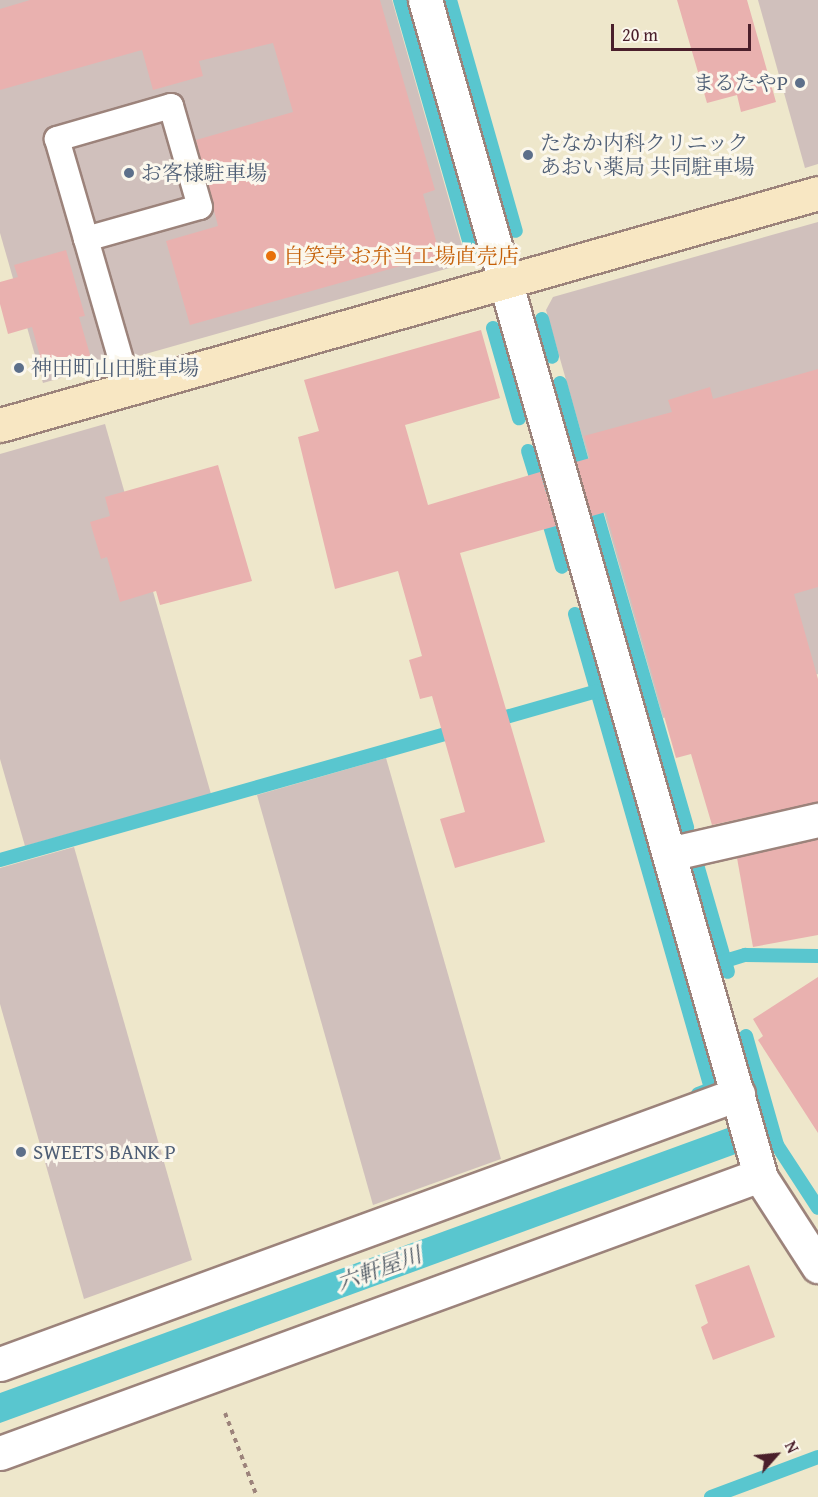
<!DOCTYPE html>
<html>
<head>
<meta charset="utf-8">
<style>
	body { margin:0 }
	#map { position:relative; width:818px; height:1497px; overflow:hidden; background:#eee7cb; font-family:"Gentium Book Plus","Noto Serif JP",serif }
	div>[style] { position:absolute }
	[style*='--x'] { left:calc(var(--x)*1px); top:calc(var(--y)*1px); width:calc(var(--w)*1px); rotate:calc(var(--a)*1deg) }
	.industrial>* { inset:0; background:#d0c0bc }
	.water>* { inset:0; background:#59c6cf }
	.stream>* { height:14px; margin:-7px; padding:0 7px; transform-origin:7px; border-radius:7px; background:#59c6cf }
	.building>* { inset:0; background:#e9b1af }
	.path>* { height:4px; margin-top:-2px; transform-origin:0; background:repeating-linear-gradient(90deg,#9c837b 0 4.5px,transparent 0 9px) }
	.roads { filter:drop-shadow(2px 0 #9c837b) drop-shadow(-2px 0 #9c837b) drop-shadow(0 2px #9c837b) drop-shadow(0 -2px #9c837b) }
	.lane>* { height:24px; margin:-12px; padding:0 12px; transform-origin:12px; border-radius:12px; background:#fff }
	.street>* { height:33px; margin:-16.5px; padding:0 16.5px; transform-origin:16.5px; border-radius:16.5px; background:#fff }
	.secondary>* { height:33px; margin:-16.5px; padding:0 16.5px; transform-origin:16.5px; border-radius:16.5px; background:#f8e7c3 }
	.dots>* { width:16px; height:16px; translate:-50% -50%; box-sizing:border-box; border:3px solid #fbf7ec; border-radius:50% }
	span { translate:-50% -50%; white-space:nowrap; text-align:center; line-height:1.15; -webkit-text-stroke:6px #fbf7ec; paint-order:stroke }
	.service-label { font-size:21px; color:#4e5e75 }
	.right { translate:-100% -50%; text-align:right }
	.left { translate:0 -50%; text-align:left }
	.food-label { font-size:21px; color:#c56008 }
	.water-label { font-size:22px; color:#4f5964; font-style:italic }
	.north { position:absolute; left:746px; top:1425px; width:60px; height:60px; -webkit-text-stroke:4px #fbf7ec; paint-order:stroke; rotate:63deg; font-size:16px; font-weight:700; line-height:24px; text-align:center; color:#4a1f2b }
	.north::after { content:''; display:block; margin:auto; width:21px; height:27px; background:#4a1f2b; clip-path:polygon(50% 0,100% 100%,50% 72%,0 100%) }
	.scale { position:absolute; left:611px; top:24px; width:140px; height:27px; box-sizing:border-box; border:3px solid #4a1f2b; border-top:0; padding-left:8px; font-size:18px; line-height:21px; white-space:nowrap; color:#4a1f2b; -webkit-text-stroke:4px #fbf7ec; paint-order:stroke }
</style>
</head>
<body>
<div id="map">
	<div class="industrial">
		<div style="clip-path:polygon(0 0,392px 0,467px 263px,43px 383px,0 233px)"></div>
		<div style="clip-path:polygon(758px 0,818px 0,818px 164px,805px 168px)"></div>
		<div style="clip-path:polygon(818px 222px,818px 674px,663px 718px,546px 310px,553px 297px)"></div>
		<div style="clip-path:polygon(105px 424px,211px 794px,25px 846px,0 759px,0 454px)"></div>
		<div style="clip-path:polygon(386px 758px,501px 1159px,373px 1205px,257px 795px)"></div>
		<div style="clip-path:polygon(74px 847px,192px 1260px,84px 1299px,0 1004px,0 868px)"></div>
	</div>
	<div class="water">
		<div style="clip-path:polygon(755px 1118px,763px 1144px,0 1423px,0 1393px)"></div>
	</div>
	<div class="stream">
		<div style="--x:400;--y:0;--w:258;--a:74"></div>
		<div style="--x:450;--y:0;--w:240;--a:74.1"></div>
		<div style="--x:542;--y:319;--w:39;--a:75"></div>
		<div style="--x:493;--y:328;--w:94;--a:73.9"></div>
		<div style="--x:560;--y:383;--w:97;--a:74.4"></div>
		<div style="--x:528;--y:451;--w:41;--a:72.9"></div>
		<div style="--x:592;--y:498;--w:343;--a:73.9"></div>
		<div style="--x:546;--y:512;--w:57;--a:73.8"></div>
		<div style="--x:575;--y:614;--w:494;--a:74"></div>
		<div style="--x:711;--y:1089;--w:14;--a:159"></div>
		<div style="--x:492;--y:721;--w:109;--a:-15.9"></div>
		<div style="--x:0;--y:860;--w:477;--a:-15.8"></div>
		<div style="--x:698;--y:868;--w:108;--a:73.9"></div>
		<div style="--x:725;--y:961;--w:21;--a:-17"></div>
		<div style="--x:745;--y:955;--w:73;--a:0.8"></div>
		<div style="--x:746;--y:1036;--w:113;--a:74.1"></div>
		<div style="--x:777;--y:1145;--w:75;--a:56.9"></div>
		<div style="--x:711;--y:1497;--w:114;--a:-20.5"></div>
	</div>
	<div class="building">
		<div style="clip-path:polygon(30px 0,380px 0,435px 190px,423px 194px,440px 255px,190px 325px,166px 241px,218px 226px,196px 140px,293px 112px,273px 43px,199px 61px,203px 76px,153px 90px,142px 50px,0 90px,0 9px)"></div>
		<div style="clip-path:polygon(677px 0,747px 0,776px 102px,741px 112px,737px 95px,707px 103px)"></div>
		<div style="clip-path:polygon(66px 250px,85px 316px,79px 317px,91px 358px,44px 371px,32px 327px,8px 334px,0 304px,0 282px,18px 277px,14px 265px)"></div>
		<div style="clip-path:polygon(481px 330px,500px 398px,405px 425px,428px 505px,540px 472px,556px 526px,460px 553px,545px 842px,455px 868px,440px 819px,465px 812px,432px 696px,420px 699px,409px 660px,422px 656px,398px 571px,335px 589px,298px 437px,319px 431px,304px 380px)"></div>
		<div style="clip-path:polygon(818px 369px,818px 587px,794px 594px,818px 679px,818px 802px,712px 825px,691px 754px,676px 758px,606px 512px,592px 516px,576px 462px,590px 458px,584px 436px,672px 412px,668px 400px,710px 387px,713px 399px)"></div>
		<div style="clip-path:polygon(218px 465px,252px 581px,160px 605px,156px 591px,120px 602px,107px 557px,101px 559px,90px 522px,110px 516px,105px 497px)"></div>
		<div style="clip-path:polygon(818px 839px,818px 935px,753px 947px,737px 858px)"></div>
		<div style="clip-path:polygon(818px 977px,818px 1133px,758px 1040px,763px 1036px,753px 1019px)"></div>
		<div style="clip-path:polygon(749px 1265px,775px 1337px,713px 1360px,701px 1327px,708px 1323px,695px 1285px)"></div>
	</div>
	<div class="path">
		<div style="--x:225;--y:1413;--w:90;--a:69.1"></div>
	</div>
	<div class="roads">
		<div class="lane">
			<div style="--x:86;--y:239;--w:118;--a:-15.7"></div>
			<div style="--x:200;--y:207;--w:105;--a:-106"></div>
			<div style="--x:171;--y:106;--w:119;--a:163.9"></div>
			<div style="--x:57;--y:139;--w:104;--a:73.8"></div>
			<div style="--x:86;--y:239;--w:155;--a:73.9"></div>
		</div>
		<div class="street">
			<div style="--x:425;--y:0;--w:1225;--a:74.08"></div>
			<div style="--x:761;--y:1178;--w:105;--a:57.1"></div>
			<div style="--x:669;--y:854;--w:153;--a:-12.9"></div>
			<div style="--x:0;--y:1364;--w:786;--a:-20.1"></div>
			<div style="--x:0;--y:1453;--w:809;--a:-20.09"></div>
		</div>
		<div class="secondary">
			<div style="--x:0;--y:425;--w:850;--a:-15.83"></div>
		</div>
	</div>
	<div class="dots">
		<div style="left:800px;top:83px;background:#5c6f8a"></div>
		<div style="left:528px;top:155px;background:#5c6f8a"></div>
		<div style="left:129px;top:173px;background:#5c6f8a"></div>
		<div style="left:271px;top:256px;background:#e8710a"></div>
		<div style="left:19px;top:368px;background:#5c6f8a"></div>
		<div style="left:21px;top:1152px;background:#5c6f8a"></div>
	</div>
	<div class="service-label">
		<span class="right" style="left:788px;top:83px">まるたやP</span>
		<span class="left" style="left:540px;top:155px">たなか内科クリニック<br>あおい薬局 共同駐車場</span>
		<span class="left" style="left:141px;top:173px">お客様駐車場</span>
		<span class="left" style="left:31px;top:368px">神田町山田駐車場</span>
		<span class="left" style="left:33px;top:1152px">SWEETS BANK P</span>
	</div>
	<div class="food-label">
		<span class="left" style="left:283px;top:256px">自笑亭 お弁当工場直売店</span>
	</div>
	<div class="water-label">
		<span style="left:379px;top:1269px;rotate:-20deg">六軒屋川</span>
	</div>
	<div class="north">N</div>
	<div class="scale">20 m</div>
</div>
</body>
</html>
